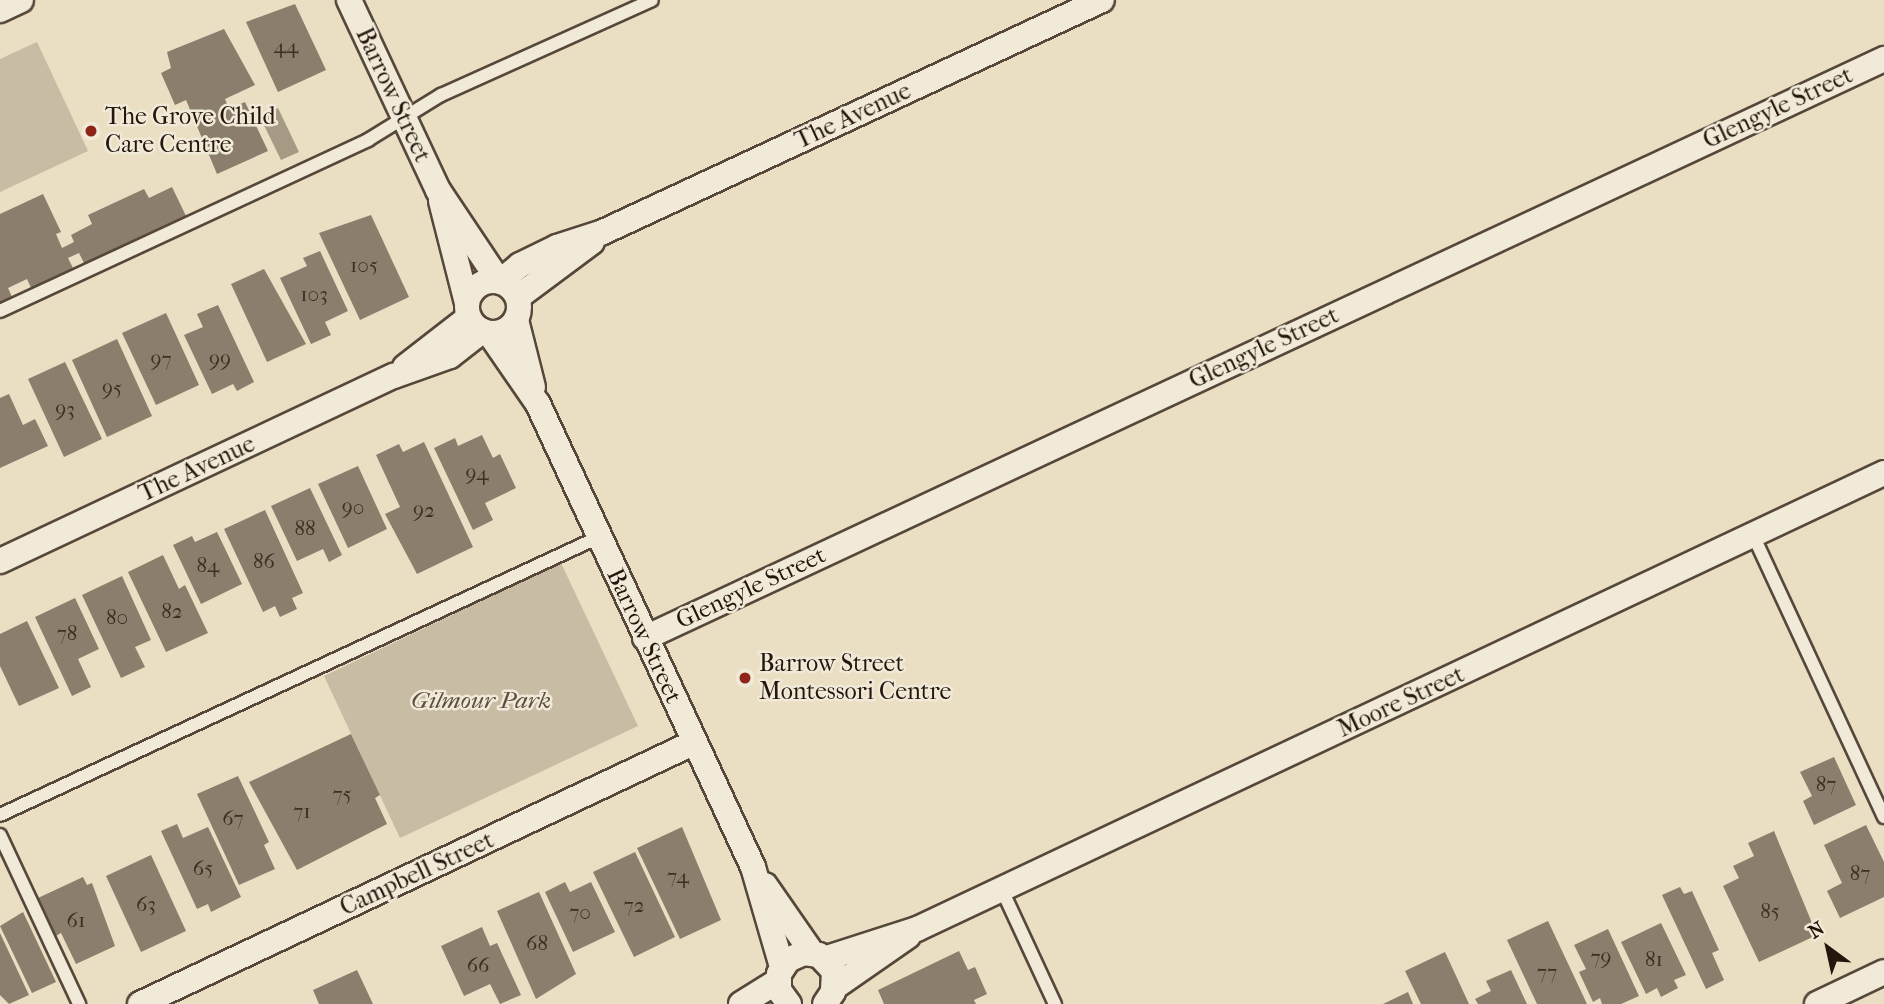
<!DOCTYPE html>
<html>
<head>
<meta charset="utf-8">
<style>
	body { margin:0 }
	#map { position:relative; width:1884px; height:1004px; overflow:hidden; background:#eadec3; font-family:"IM FELL French Canon",serif }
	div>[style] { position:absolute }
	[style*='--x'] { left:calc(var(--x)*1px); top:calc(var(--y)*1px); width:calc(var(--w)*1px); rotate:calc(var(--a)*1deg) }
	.green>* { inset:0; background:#c8bca4 }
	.water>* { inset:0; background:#a79a85 }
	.building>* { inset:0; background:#8b7e6c }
	.roads { filter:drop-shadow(2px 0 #56473a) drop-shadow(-2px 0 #56473a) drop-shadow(0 2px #56473a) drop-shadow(0 -2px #56473a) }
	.service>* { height:12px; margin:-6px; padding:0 6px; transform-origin:6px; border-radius:6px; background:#f1ead8 }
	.minor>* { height:24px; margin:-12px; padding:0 12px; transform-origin:12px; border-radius:12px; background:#f1ead8 }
	.minor>.ring { margin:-12px; padding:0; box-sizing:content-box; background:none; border:24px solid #f1ead8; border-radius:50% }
	.dots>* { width:19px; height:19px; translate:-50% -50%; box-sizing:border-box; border:4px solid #f1ead8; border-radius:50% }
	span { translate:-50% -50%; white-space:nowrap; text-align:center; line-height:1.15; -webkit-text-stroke:5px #f1ead8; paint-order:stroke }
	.number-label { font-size:21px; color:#3e2f25 }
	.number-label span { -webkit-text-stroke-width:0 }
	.street-label { font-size:24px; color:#24150d }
	.poi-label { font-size:24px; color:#24150d }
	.left { translate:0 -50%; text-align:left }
	.park-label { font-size:24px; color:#5d4f42; font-style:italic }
	.north { position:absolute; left:1793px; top:913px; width:70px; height:70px; -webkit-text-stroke:5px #f1ead8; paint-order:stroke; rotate:327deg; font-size:19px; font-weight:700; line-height:28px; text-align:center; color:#24150d }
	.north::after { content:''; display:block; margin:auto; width:24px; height:32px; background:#24150d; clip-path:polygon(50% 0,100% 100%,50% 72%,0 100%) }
</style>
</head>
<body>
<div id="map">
	<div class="green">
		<div style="clip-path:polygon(37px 42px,88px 151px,0 192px,0 59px)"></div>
		<div style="clip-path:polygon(561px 563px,638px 726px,400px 838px,324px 676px)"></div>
	</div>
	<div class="water">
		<div style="clip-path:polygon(278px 108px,299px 152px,281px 160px,260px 117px)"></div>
	</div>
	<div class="building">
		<div style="clip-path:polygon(295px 4px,326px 70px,278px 92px,246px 22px)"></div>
		<div style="clip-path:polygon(224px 29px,255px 85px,225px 99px,229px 109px,245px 102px,268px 151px,217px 174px,186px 100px,175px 105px,161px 73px,171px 68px,167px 52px)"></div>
		<div style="clip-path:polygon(172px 187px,187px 218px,85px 265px,79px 253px,68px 258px,74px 270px,32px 290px,27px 279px,8px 288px,13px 299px,0 305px,0 214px,43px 194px,61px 232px,56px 234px,62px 248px,74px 242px,71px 235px,92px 224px,88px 215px,144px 189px,149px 198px)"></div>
		<div style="clip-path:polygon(371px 215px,409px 297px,360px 320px,319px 233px)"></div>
		<div style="clip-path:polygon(320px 251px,348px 311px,325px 322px,331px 335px,311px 344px,280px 278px,307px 266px,303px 258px)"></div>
		<div style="clip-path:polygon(264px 269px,306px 344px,267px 362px,231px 284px)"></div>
		<div style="clip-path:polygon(218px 305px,254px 382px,237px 391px,233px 384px,212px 394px,184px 335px,203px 327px,197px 314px)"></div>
		<div style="clip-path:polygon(166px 313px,199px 385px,156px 405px,122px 333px)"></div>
		<div style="clip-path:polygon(117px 339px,152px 416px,107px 437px,72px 360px)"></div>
		<div style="clip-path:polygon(65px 362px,102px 439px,64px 457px,28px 379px)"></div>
		<div style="clip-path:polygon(9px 394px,23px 425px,35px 419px,48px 446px,0 468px,0 398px)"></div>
		<div style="clip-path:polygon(482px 435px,493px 458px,500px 454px,516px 488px,485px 503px,493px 520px,473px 530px,434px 448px,455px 438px,458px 446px)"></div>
		<div style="clip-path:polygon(424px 442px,473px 547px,417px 574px,385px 514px,400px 507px,376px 455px,399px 444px,403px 452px)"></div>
		<div style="clip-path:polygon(358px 466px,387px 529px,348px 548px,318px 484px)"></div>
		<div style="clip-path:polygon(310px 488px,342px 555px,329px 562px,323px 549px,297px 561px,271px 506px)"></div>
		<div style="clip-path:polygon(265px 510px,303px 593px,292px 598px,297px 609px,280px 617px,275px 606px,263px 612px,224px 529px)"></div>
		<div style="clip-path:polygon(217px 532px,242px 584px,201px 604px,173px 545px,192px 536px,195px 542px)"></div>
		<div style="clip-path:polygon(163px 555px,179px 589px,185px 585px,208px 633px,166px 652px,128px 572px)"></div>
		<div style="clip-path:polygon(122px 576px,151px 640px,135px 647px,145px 667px,121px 678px,82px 595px)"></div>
		<div style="clip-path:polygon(75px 598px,99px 649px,78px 659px,91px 687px,72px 696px,35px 617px)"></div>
		<div style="clip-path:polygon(27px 621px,59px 688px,19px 706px,0 666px,0 634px)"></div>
		<div style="clip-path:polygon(351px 734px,380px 795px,375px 798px,387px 824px,297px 870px,249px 782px)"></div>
		<div style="clip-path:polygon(1834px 757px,1856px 805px,1814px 825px,1803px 801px,1812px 796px,1800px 772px)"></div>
		<div style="clip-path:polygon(238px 776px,269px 842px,264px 845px,275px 869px,239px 885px,197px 794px)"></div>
		<div style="clip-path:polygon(177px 824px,183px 838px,208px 827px,241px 897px,211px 912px,208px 904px,197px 909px,161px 831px)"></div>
		<div style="clip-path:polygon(1866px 825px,1884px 862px,1884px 897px,1840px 918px,1827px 891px,1842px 883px,1824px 845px)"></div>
		<div style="clip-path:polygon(682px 827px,721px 920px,680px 939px,637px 848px)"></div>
		<div style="clip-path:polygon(1774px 831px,1817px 935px,1759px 962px,1723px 886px,1739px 878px,1733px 866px,1754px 856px,1748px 843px)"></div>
		<div style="clip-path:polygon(635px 852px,675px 937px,634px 957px,593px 872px)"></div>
		<div style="clip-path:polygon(151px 855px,186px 931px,141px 952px,106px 876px)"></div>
		<div style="clip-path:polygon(83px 877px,87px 885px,92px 883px,115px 946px,76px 964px,61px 933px,56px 936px,38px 898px)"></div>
		<div style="clip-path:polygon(565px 882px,570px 892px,591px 882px,615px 932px,573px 952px,545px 892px)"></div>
		<div style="clip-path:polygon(1680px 887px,1684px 894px,1692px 891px,1719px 950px,1712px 953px,1724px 980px,1706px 989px,1662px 895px)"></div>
		<div style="clip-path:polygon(539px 892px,576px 974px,536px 999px,497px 911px)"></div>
		<div style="clip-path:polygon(23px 912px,56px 982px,32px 993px,0 926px)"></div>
		<div style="clip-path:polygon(1548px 921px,1587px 1004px,1537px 1004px,1507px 940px)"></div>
		<div style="clip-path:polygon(1661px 923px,1686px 975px,1674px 980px,1678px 988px,1661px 997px,1657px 988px,1646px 994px,1621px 942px)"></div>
		<div style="clip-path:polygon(482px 927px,490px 946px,497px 943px,521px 995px,500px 1004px,490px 984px,464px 996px,441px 946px)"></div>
		<div style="clip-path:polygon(1608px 929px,1639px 996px,1621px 1004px,1602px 1004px,1600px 998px,1593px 1002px,1579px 972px,1586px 969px,1574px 945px)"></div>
		<div style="clip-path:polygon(0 933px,29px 995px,9px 1004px,0 995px)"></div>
		<div style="clip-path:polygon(959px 951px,968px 970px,975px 967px,987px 994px,974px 1000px,976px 1004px,884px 1004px,878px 990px)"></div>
		<div style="clip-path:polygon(1445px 952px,1469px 1004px,1421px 1004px,1405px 971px)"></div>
		<div style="clip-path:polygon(357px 970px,373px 1004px,319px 1004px,313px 990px)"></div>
		<div style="clip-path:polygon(1511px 970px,1527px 1004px,1478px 1004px,1475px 999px,1491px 991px,1486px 981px)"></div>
		<div style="clip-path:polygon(1408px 992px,1413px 1004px,1383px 1004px)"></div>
	</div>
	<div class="roads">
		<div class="service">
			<div style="--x:0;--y:311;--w:406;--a:-24.9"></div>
			<div style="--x:368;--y:140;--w:86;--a:-31.7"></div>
			<div style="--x:441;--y:95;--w:231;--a:-24.2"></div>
			<div style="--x:1753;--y:535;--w:311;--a:65.1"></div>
			<div style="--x:0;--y:815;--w:660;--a:-24.9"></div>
			<div style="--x:0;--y:835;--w:187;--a:64.9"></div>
			<div style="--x:1002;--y:890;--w:126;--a:65.1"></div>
		</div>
		<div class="minor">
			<div style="--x:349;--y:0;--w:210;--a:64.9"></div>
			<div style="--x:438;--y:190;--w:110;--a:56.2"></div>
			<div style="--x:0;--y:10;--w:23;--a:-25"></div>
			<div style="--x:441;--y:201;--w:105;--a:75.7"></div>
			<div class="ring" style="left:467px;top:281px;width:28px;height:28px"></div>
			<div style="--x:501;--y:281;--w:25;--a:-40"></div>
			<div style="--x:520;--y:265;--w:41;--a:-25.9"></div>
			<div style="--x:557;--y:247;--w:48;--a:-18.1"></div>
			<div style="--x:603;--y:232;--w:550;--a:-24.94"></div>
			<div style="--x:518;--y:297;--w:92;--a:-36.6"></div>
			<div style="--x:516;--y:320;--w:69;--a:75.8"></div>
			<div style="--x:489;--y:333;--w:86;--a:55.4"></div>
			<div style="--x:538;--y:404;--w:510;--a:65.09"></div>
			<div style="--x:753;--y:867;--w:104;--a:73.8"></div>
			<div style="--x:405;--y:367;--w:80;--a:-37.9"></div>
			<div style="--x:0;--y:561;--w:435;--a:-25.2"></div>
			<div style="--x:394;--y:376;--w:59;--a:-19.7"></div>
			<div style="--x:450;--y:356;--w:41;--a:-38"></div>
			<div style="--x:645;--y:638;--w:1368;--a:-25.05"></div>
			<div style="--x:765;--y:885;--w:84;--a:55.2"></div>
			<div style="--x:824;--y:959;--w:98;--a:-17.9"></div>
			<div style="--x:917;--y:929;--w:1069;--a:-25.25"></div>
			<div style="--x:835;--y:987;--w:89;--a:-34.9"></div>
			<div style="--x:140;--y:1004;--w:611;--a:-25.27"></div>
			<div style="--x:741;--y:1004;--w:44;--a:-31.9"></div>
			<div style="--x:789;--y:1004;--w:17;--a:-126"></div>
			<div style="--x:779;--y:990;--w:16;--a:-90"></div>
			<div style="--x:779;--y:974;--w:17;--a:-57"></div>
			<div style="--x:788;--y:960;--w:17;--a:-24"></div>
			<div style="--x:804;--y:953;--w:15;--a:8"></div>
			<div style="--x:819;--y:955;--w:22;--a:47"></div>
			<div style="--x:834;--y:971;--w:21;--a:93"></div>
			<div style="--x:833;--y:992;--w:14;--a:124"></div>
			<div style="--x:1817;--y:1004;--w:74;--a:-25.5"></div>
		</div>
	</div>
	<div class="dots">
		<div style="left:91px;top:131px;background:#8f2418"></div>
		<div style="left:745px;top:678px;background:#8f2418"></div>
	</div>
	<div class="number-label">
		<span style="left:286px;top:46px">44</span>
		<span style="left:364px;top:265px">105</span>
		<span style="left:314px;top:294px">103</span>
		<span style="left:161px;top:359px">97</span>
		<span style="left:220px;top:359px">99</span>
		<span style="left:112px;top:388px">95</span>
		<span style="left:65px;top:409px">93</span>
		<span style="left:477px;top:473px">94</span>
		<span style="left:353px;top:507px">90</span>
		<span style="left:424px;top:510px">92</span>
		<span style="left:305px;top:528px">88</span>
		<span style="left:264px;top:561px">86</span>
		<span style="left:208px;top:565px">84</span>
		<span style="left:172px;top:611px">82</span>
		<span style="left:117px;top:617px">80</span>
		<span style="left:67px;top:633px">78</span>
		<span style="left:1826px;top:784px">87</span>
		<span style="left:342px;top:794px">75</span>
		<span style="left:302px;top:811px">71</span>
		<span style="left:233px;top:818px">67</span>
		<span style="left:203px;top:868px">65</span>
		<span style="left:1860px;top:873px">87</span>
		<span style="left:678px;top:876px">74</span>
		<span style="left:146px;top:904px">63</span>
		<span style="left:634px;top:905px">72</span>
		<span style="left:1770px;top:911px">85</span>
		<span style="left:580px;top:912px">70</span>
		<span style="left:76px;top:920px">61</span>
		<span style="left:537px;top:943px">68</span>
		<span style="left:1601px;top:957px">79</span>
		<span style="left:1654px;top:959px">81</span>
		<span style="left:478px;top:965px">66</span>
		<span style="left:1547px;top:972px">77</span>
	</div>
	<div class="street-label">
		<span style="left:393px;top:95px;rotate:65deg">Barrow Street</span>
		<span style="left:1778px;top:108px;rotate:-25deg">Glengyle Street</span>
		<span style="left:853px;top:116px;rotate:-25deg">The Avenue</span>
		<span style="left:1264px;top:348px;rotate:-25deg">Glengyle Street</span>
		<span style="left:197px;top:469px;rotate:-25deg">The Avenue</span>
		<span style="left:751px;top:588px;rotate:-25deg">Glengyle Street</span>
		<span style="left:644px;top:636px;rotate:65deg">Barrow Street</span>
		<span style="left:1401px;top:702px;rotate:-25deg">Moore Street</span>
		<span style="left:417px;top:874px;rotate:-25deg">Campbell Street</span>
	</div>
	<div class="poi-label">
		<span class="left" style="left:105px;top:131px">The Grove Child<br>Care Centre</span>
		<span class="left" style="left:759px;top:678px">Barrow Street<br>Montessori Centre</span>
	</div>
	<div class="park-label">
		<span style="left:481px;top:701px">Gilmour Park</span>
	</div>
	<div class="north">N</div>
</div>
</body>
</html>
